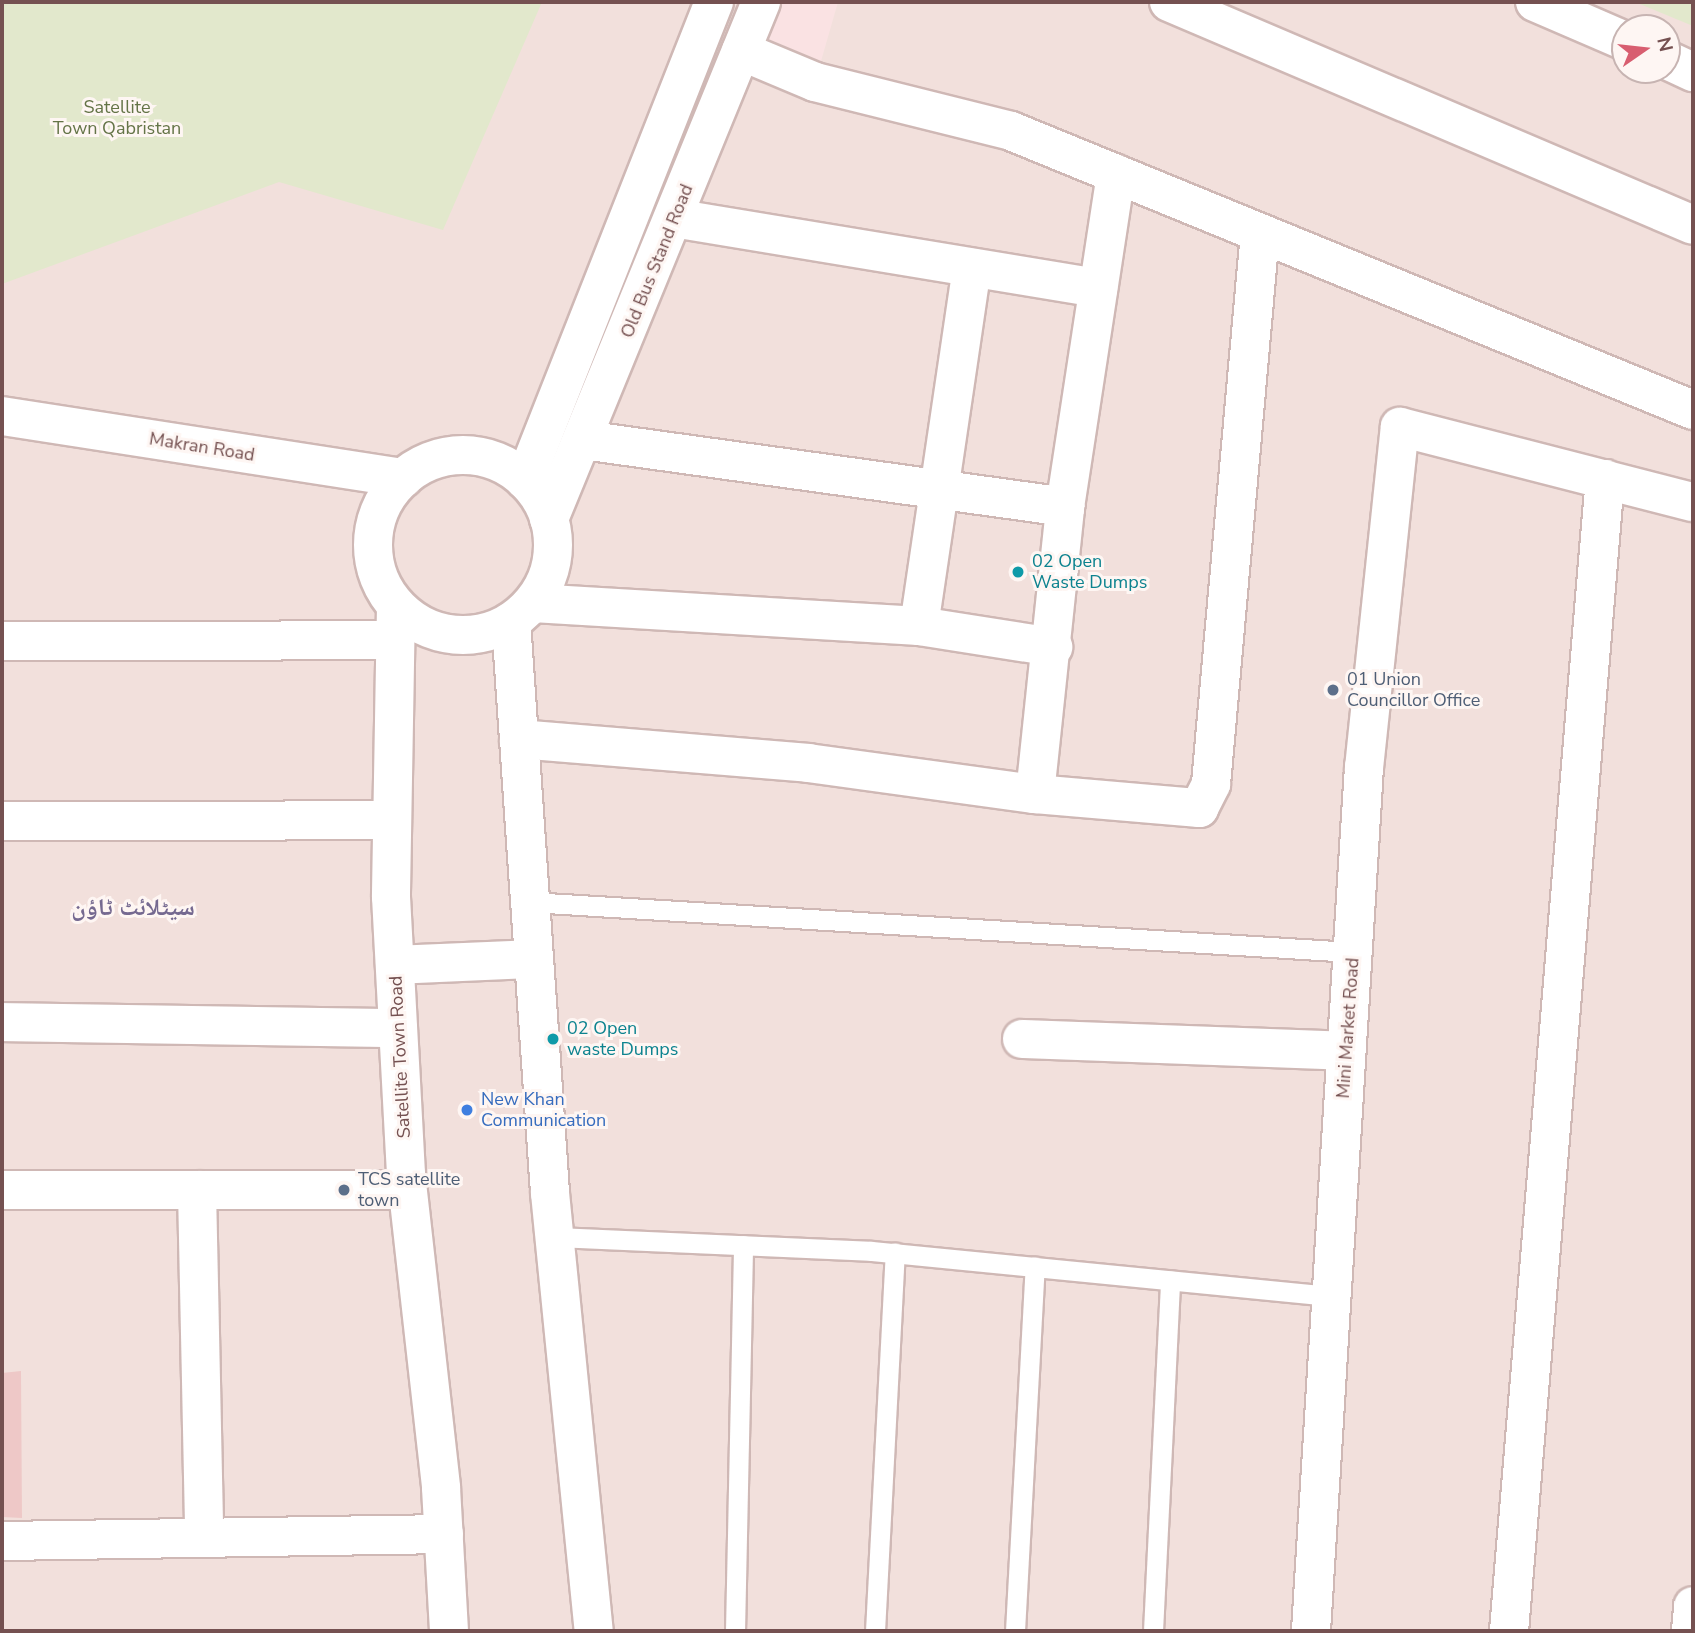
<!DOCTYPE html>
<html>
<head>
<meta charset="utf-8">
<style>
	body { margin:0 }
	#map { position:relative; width:1695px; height:1633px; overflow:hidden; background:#fbf0ed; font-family:"Nunito Sans","Noto Naskh Arabic",sans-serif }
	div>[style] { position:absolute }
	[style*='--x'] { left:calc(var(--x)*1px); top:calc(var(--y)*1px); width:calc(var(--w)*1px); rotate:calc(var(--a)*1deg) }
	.residential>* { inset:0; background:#f2e0dc }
	.commercial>* { inset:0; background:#fae2e3 }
	.green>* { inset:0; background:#e2e8cc }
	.building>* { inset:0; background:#eec8c7 }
	.roads { filter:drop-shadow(2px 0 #cfb8b5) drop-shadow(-2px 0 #cfb8b5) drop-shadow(0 2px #cfb8b5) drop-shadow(0 -2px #cfb8b5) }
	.service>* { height:19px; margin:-9.5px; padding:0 9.5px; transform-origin:9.5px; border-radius:9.5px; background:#fff }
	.minor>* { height:38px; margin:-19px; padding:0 19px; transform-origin:19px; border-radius:19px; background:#fff }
	.tertiary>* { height:38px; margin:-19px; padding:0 19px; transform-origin:19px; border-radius:19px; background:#fff }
	.secondary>* { height:38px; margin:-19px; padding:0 19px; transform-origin:19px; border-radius:19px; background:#fff }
	.secondary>.ring { margin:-19px; padding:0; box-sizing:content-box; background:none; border:38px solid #fff; border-radius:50% }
	.dots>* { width:19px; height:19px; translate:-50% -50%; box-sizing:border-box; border:4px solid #fef6f3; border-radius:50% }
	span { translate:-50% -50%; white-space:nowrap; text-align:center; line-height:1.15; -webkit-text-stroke:6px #fef6f3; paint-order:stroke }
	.park-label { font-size:18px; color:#647447 }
	.street-label { font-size:18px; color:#755151 }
	.culture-label { font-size:18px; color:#0d838f }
	.left { translate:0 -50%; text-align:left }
	.service-label { font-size:18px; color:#4e5e75 }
	.shop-label { font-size:18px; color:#366cbe }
	.district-label { font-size:24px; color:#756990; font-weight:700 }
	.frame { position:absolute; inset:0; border:4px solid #755151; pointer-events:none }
	.north { position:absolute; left:1611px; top:14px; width:70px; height:70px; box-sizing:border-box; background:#fef6f3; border:2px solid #c7b4b2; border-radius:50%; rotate:76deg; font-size:19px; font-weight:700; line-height:28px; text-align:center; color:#755151 }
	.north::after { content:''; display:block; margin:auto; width:24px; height:32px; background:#d85e70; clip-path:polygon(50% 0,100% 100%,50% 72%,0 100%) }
</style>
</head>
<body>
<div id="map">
	<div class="residential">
		<div style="clip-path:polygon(evenodd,2px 2px,1693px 2px,1693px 1631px,2px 1631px,2px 2px,1625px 28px,1667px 28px,1667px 70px,1625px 70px,1625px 28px)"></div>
	</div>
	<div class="commercial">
		<div style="clip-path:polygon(760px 2px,838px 2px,815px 82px,741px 51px)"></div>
	</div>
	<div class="green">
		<div style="clip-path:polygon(2px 2px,542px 2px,443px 230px,279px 182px,2px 284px)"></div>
		<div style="clip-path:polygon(1635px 2px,1693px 2px,1693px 26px)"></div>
	</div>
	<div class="building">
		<div style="clip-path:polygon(21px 1371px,22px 1518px,2px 1517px,2px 1373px)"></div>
	</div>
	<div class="roads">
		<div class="service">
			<div style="--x:530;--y:902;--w:824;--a:3.48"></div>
			<div style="--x:554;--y:1237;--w:317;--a:2.5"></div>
			<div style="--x:871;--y:1251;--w:462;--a:5.6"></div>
			<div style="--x:735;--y:1631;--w:386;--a:-88.8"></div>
			<div style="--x:875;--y:1631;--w:379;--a:-87"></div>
			<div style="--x:1015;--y:1631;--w:365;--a:-86.9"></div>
			<div style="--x:1153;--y:1631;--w:351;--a:-87.2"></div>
		</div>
		<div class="minor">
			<div style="--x:1169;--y:2;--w:569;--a:23.05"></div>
			<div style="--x:1535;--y:2;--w:98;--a:23.4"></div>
			<div style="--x:741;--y:51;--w:80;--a:22.7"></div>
			<div style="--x:815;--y:82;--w:202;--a:14"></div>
			<div style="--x:1011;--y:131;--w:737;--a:22.25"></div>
			<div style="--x:1667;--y:60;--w:29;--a:25"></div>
			<div style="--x:674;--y:218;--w:430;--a:9.4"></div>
			<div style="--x:583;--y:440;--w:487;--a:7.9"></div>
			<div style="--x:533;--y:603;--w:387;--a:3.4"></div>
			<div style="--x:919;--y:626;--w:136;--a:8.9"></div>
			<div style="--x:919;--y:626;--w:362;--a:-81.6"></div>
			<div style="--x:2;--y:641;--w:393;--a:-0.1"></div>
			<div style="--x:519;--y:739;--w:290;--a:4.7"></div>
			<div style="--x:808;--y:763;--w:229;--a:7.8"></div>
			<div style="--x:1035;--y:794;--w:165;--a:4.9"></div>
			<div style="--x:1199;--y:808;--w:27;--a:-63"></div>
			<div style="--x:1211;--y:784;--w:553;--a:-84.92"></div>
			<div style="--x:1035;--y:794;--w:289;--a:-84"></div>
			<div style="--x:1065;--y:507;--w:337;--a:-81.3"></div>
			<div style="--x:2;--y:821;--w:390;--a:-0.1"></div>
			<div style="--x:395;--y:965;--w:139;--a:-2.5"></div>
			<div style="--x:2;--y:1022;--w:396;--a:0.9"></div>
			<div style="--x:1022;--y:1039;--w:324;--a:2.1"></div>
			<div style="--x:2;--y:1190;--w:405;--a:0"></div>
			<div style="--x:197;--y:1190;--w:348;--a:88.8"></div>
			<div style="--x:2;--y:1541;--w:442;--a:-0.9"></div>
			<div style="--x:1311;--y:1631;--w:865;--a:-86.49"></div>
			<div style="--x:1364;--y:768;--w:343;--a:-84"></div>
			<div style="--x:1400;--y:427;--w:302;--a:14.4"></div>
			<div style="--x:1509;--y:1631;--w:1156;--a:-85.24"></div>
			<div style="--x:1691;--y:1631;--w:25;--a:-85"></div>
		</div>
		<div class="tertiary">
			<div style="--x:396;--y:606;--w:291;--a:91"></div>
			<div style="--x:391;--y:897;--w:277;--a:86.9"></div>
			<div style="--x:406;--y:1174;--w:316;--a:83.6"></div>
			<div style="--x:441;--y:1488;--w:143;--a:86.8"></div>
			<div style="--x:511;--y:622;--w:572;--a:86.09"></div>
			<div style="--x:550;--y:1193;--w:440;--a:84.3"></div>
		</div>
		<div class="secondary">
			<div style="--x:2;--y:416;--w:406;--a:8.8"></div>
			<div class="ring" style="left:373px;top:455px;width:142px;height:142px"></div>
			<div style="--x:525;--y:480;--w:514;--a:-68.43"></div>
			<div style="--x:549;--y:519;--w:559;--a:-67.7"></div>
		</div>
	</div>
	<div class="dots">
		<div style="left:1018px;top:572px;background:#0f9aa8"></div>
		<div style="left:1333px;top:690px;background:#5c6f8a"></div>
		<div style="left:553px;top:1039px;background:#0f9aa8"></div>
		<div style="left:467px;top:1110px;background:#3f7fe0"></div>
		<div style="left:344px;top:1190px;background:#5c6f8a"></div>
	</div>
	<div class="park-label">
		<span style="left:117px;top:118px">Satellite<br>Town Qabristan</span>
	</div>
	<div class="street-label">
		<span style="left:657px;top:261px;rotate:-68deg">Old Bus Stand Road</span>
		<span style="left:202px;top:447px;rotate:9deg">Makran Road</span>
		<span style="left:1348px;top:1028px;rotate:-86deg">Mini Market Road</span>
		<span style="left:400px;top:1057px;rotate:-93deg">Satellite Town Road</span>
	</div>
	<div class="culture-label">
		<span class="left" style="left:1032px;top:572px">02 Open<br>Waste Dumps</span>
		<span class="left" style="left:567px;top:1039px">02 Open<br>waste Dumps</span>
	</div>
	<div class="service-label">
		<span class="left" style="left:1347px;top:690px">01 Union<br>Councillor Office</span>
		<span class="left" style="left:358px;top:1190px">TCS satellite<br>town</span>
	</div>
	<div class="shop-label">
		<span class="left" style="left:481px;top:1110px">New Khan<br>Communication</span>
	</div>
	<div class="district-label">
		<span style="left:133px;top:908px">سیٹلائٹ ٹاؤن</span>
	</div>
	<div class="frame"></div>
	<div class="north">N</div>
</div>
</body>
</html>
